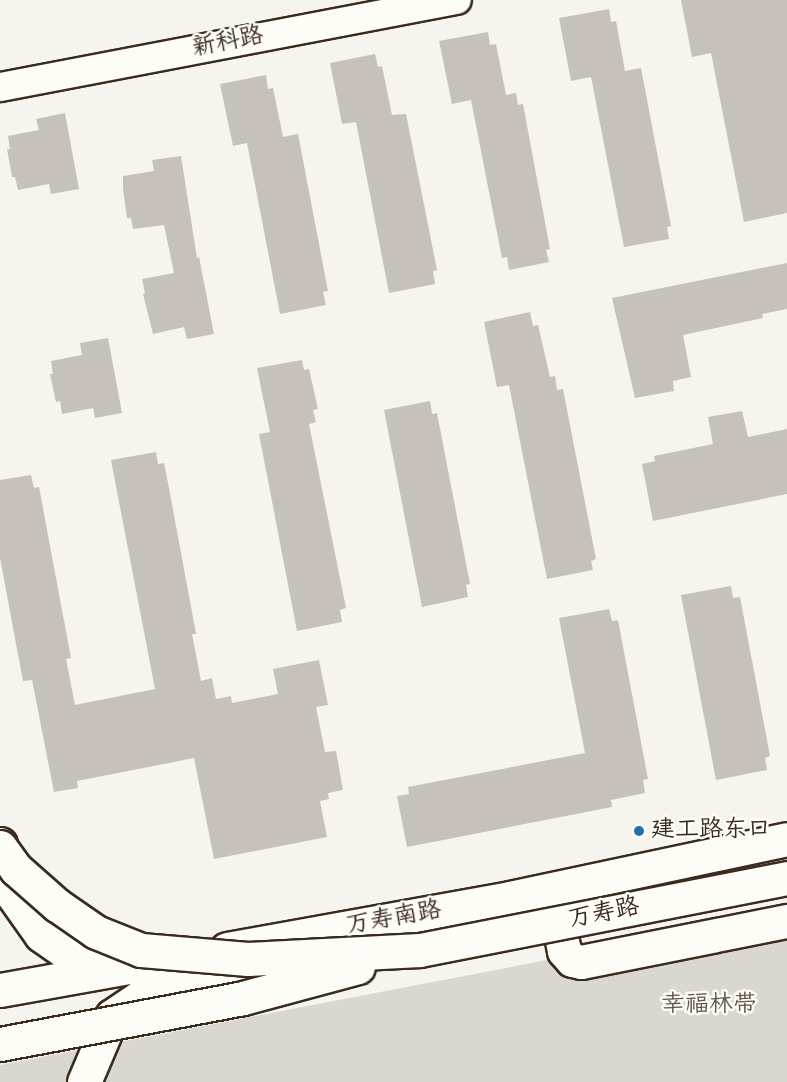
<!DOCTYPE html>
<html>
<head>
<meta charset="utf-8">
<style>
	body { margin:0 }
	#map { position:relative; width:787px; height:1082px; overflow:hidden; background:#f5f4ee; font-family:"Indie Flower","LXGW WenKai TC",sans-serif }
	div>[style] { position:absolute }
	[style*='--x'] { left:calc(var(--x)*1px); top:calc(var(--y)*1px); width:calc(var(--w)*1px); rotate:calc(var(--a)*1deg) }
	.green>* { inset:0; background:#dad6d0 }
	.building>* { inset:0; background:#c7c1bb }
	.roads { filter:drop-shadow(2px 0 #3b2a1e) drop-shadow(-2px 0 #3b2a1e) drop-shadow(0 2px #3b2a1e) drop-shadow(0 -2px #3b2a1e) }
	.minor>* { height:28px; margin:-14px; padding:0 14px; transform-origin:14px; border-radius:14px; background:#fdfcf7 }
	.major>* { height:33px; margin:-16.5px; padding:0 16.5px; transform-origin:16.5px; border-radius:16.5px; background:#fdfcf7 }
	.bridges { filter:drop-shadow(2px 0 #3b2a1e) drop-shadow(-2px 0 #3b2a1e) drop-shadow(0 2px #3b2a1e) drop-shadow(0 -2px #3b2a1e) }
	.major-bridge>* { height:33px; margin:-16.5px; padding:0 16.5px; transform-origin:16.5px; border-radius:16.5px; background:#fdfcf7 }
	.highway-bridge>* { height:33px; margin:-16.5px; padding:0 16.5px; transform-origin:16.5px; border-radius:16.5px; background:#fdfcf7 }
	.dots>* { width:16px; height:16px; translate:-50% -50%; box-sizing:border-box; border:3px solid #fdfcf7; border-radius:50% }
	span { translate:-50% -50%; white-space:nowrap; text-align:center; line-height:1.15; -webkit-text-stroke:5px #fdfcf7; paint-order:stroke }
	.street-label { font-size:24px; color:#3b2a1e }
	.poi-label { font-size:24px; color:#3b2a1e }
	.left { translate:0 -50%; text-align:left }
	.park-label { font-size:24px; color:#63554a }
</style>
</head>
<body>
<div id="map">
	<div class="green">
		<div style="clip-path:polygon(787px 914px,787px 1082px,0 1082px,0 1065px)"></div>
	</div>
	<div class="building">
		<div style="clip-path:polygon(681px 0,787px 0,787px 213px,744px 222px,711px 53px,692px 57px)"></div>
		<div style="clip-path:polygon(609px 9px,611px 22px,616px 21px,625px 71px,641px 68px,671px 226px,667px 227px,669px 239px,624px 247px,591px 77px,571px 81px,559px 18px)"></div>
		<div style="clip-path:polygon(488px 32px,490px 45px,496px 44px,506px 95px,516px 93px,518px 105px,523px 104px,550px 249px,546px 250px,549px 262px,509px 270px,507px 257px,502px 258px,471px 100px,452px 104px,439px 41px)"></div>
		<div style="clip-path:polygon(375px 54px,378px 67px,382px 66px,392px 115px,406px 114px,437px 270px,433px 271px,435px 284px,389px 293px,356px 122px,342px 124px,330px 63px)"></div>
		<div style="clip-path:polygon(266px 75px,268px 89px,273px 88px,283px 137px,298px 134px,328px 291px,323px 292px,326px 305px,280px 314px,247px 143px,233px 146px,220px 84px)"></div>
		<div style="clip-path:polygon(65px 113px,79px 189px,51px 194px,49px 184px,18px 190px,15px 177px,12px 177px,7px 149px,10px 149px,8px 136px,39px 130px,36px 119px)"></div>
		<div style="clip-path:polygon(181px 156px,197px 258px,199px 257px,214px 334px,187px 339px,184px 327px,153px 334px,143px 294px,145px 293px,142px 279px,174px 273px,164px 225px,133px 229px,131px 218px,127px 218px,123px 189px,123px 176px,154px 171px,152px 160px)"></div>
		<div style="clip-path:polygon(787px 263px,787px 309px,762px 314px,763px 318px,683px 335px,691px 377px,673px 381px,674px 391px,635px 398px,612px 298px)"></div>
		<div style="clip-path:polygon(530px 312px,533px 326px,538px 325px,550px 377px,555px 376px,557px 390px,563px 389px,596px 559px,591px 561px,593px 570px,547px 579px,509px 385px,497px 387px,484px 322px)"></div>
		<div style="clip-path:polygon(108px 338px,122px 413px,95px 418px,93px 408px,62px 414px,60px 401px,56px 402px,50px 374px,53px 374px,51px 361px,82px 355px,80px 343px)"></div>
		<div style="clip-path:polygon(302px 360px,304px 370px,309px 369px,318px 409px,313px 410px,316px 422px,309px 424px,346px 608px,340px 610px,342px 622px,297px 631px,259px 434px,270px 432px,257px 368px)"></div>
		<div style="clip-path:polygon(430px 401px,432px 414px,437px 413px,470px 584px,466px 585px,468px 597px,422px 607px,384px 410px)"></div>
		<div style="clip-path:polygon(742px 411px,748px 437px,787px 429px,787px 494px,653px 521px,642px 464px,655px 461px,654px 456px,713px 444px,708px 417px)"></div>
		<div style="clip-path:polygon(156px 452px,158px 464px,164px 463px,169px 488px,196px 634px,192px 634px,201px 681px,212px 678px,216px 699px,231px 696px,232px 703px,278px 694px,273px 669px,319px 660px,328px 705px,316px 707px,325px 752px,336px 751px,343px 790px,328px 793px,329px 799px,320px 801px,327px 837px,214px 859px,194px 758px,77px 781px,78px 788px,54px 792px,32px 680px,23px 681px,0 558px,0 480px,31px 475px,34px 488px,39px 487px,71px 658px,66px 659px,75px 705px,155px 689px,111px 460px)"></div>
		<div style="clip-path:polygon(731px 586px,733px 598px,740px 597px,770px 756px,765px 758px,767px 770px,716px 780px,681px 595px)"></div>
		<div style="clip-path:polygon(609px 609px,612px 621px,618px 620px,648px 779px,643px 780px,645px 793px,611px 800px,612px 807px,407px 847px,397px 796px,409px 794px,408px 787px,585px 753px,559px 618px)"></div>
	</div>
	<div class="roads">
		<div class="minor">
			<div style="--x:0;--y:87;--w:465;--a:-10.8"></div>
		</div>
		<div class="major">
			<div style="--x:0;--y:844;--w:51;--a:76.5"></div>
			<div style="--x:12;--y:894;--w:50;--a:54.7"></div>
			<div style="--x:41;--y:935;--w:45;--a:35.1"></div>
			<div style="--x:78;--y:961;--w:33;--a:12"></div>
			<div style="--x:553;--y:894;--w:58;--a:79.1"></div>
			<div style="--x:564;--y:951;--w:12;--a:48"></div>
			<div style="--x:572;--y:960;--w:9;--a:13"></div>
			<div style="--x:581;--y:962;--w:210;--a:-11.3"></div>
			<div style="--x:227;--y:949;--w:288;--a:-10.2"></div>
			<div style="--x:510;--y:898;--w:283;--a:-12"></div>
			<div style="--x:0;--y:990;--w:182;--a:-10.1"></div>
			<div style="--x:84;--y:1082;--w:72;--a:-67"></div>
			<div style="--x:112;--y:1016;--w:34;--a:-34"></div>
			<div style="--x:140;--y:997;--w:25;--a:-21"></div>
			<div style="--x:163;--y:988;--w:59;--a:-10.7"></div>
			<div style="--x:221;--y:977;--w:51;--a:-36.2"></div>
		</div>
	</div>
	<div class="bridges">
		<div class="major-bridge">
			<div style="--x:420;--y:950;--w:374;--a:-11.1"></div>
		</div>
		<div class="highway-bridge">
			<div style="--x:0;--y:847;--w:27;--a:54"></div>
			<div style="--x:16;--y:869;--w:55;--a:41.3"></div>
			<div style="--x:57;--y:905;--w:47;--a:34.7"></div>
			<div style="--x:96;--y:932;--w:48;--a:21.8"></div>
			<div style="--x:141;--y:950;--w:107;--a:4.8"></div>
			<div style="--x:248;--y:959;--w:172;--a:-3"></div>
			<div style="--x:0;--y:1044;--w:247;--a:-10.7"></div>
			<div style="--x:243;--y:998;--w:119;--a:-15.1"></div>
		</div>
	</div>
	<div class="dots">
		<div style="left:639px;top:831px;background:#1f6fb2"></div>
	</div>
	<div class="street-label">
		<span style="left:228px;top:43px;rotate:-11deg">新科路</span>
		<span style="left:604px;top:914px;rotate:-11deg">万寿路</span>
		<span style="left:394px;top:919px;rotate:-10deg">万寿南路</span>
	</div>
	<div class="poi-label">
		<span class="left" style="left:651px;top:831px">建工路东口</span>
	</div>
	<div class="park-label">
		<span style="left:709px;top:1006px">幸福林带</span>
	</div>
</div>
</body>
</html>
